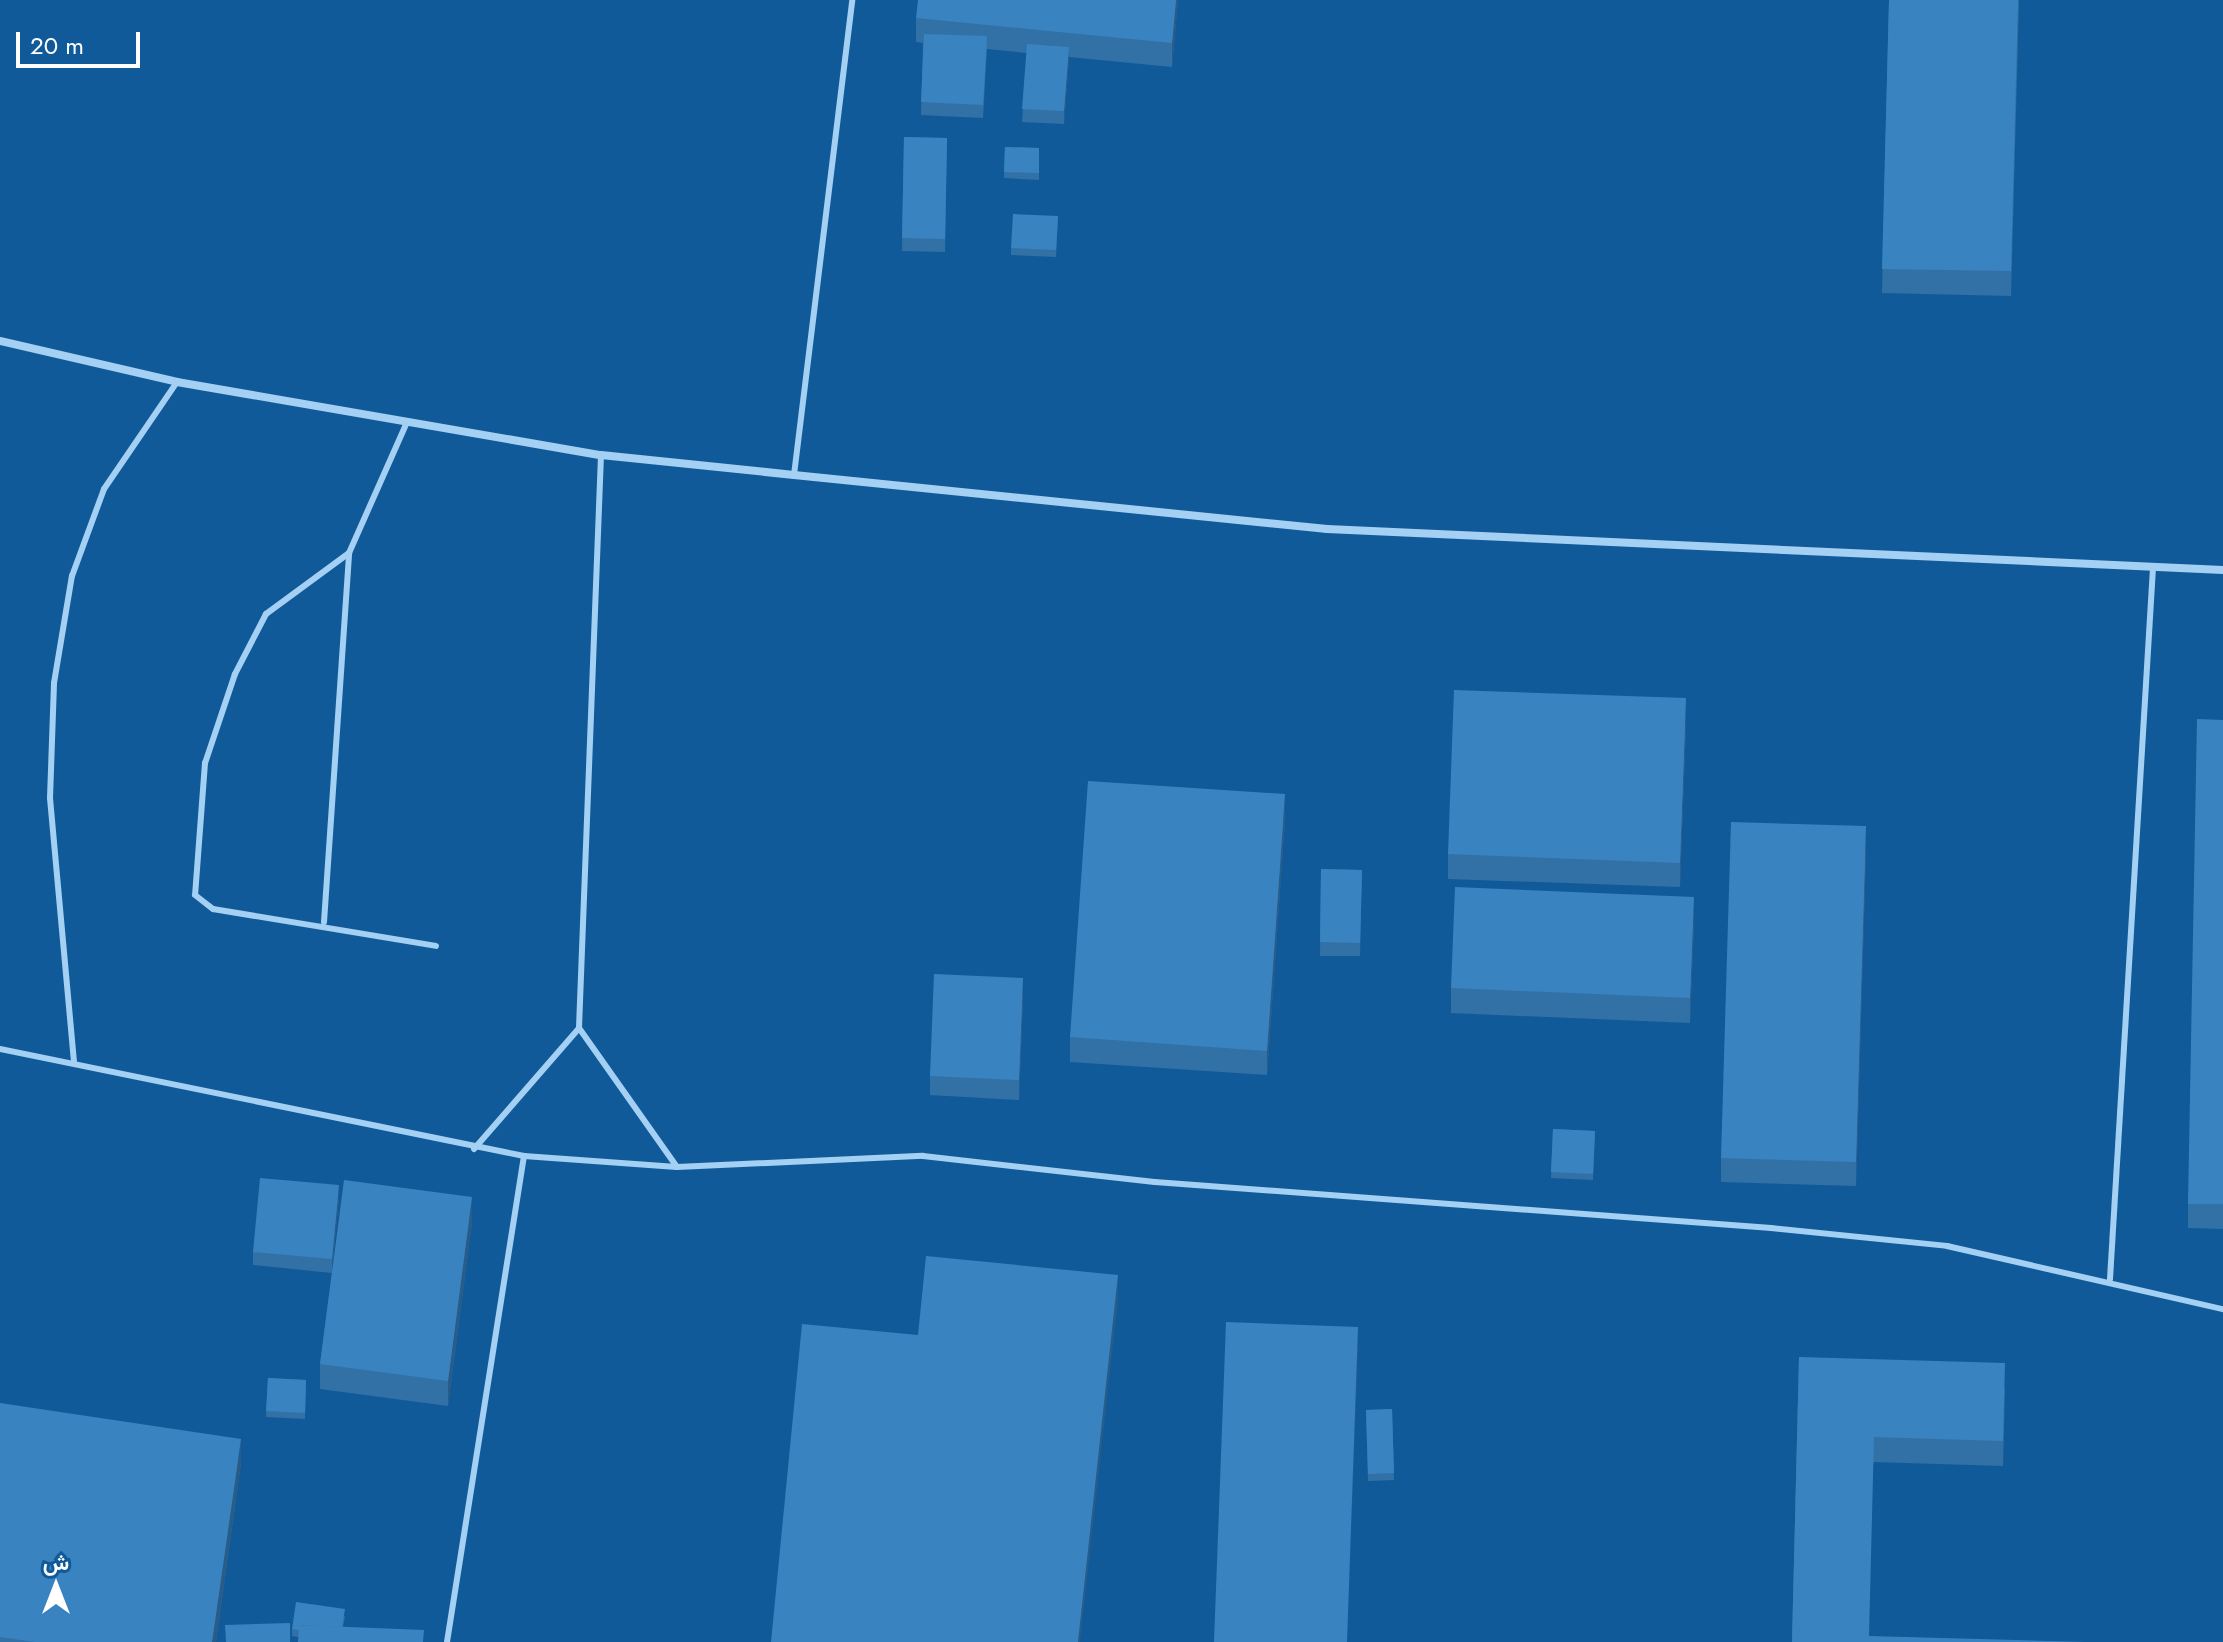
<!DOCTYPE html>
<html>
<head>
<meta charset="utf-8">
<style>
	body { margin:0 }
	#map { position:relative; width:2223px; height:1642px; overflow:hidden; background:#115a9a; font-family:Jost,Vazirmatn,sans-serif }
	div>[style] { position:absolute }
	[style*='--x'] { left:calc(var(--x)*1px); top:calc(var(--y)*1px); width:calc(var(--w)*1px); rotate:calc(var(--a)*1deg) }
	.service>* { height:6px; margin:-3px; padding:0 3px; transform-origin:3px; border-radius:3px; background:#a4d0f4 }
	.minor>* { height:8px; margin:-4px; padding:0 4px; transform-origin:4px; border-radius:4px; background:#a4d0f4 }
	.wall>* { inset:0; background:#3271a6 }
	.shaded-wall>* { inset:0; background:#295c87 }
	.building>* { inset:0; background:#3a83c1 }
	span { translate:-50% -50%; white-space:nowrap; text-align:center; line-height:1.15; -webkit-text-stroke:8px #115a9a; paint-order:stroke }
	.north { position:absolute; left:16px; top:1546px; width:80px; height:80px; -webkit-text-stroke:6px #115a9a; paint-order:stroke; rotate:0deg; font-size:22px; font-weight:700; line-height:32px; text-align:center; color:#fff }
	.north::after { content:''; display:block; margin:auto; width:28px; height:36px; background:#fff; clip-path:polygon(50% 0,100% 100%,50% 72%,0 100%) }
	.scale { position:absolute; left:16px; top:32px; width:124px; height:36px; box-sizing:border-box; border:4px solid #fff; border-top:0; padding-left:10px; font-size:24px; line-height:28px; white-space:nowrap; color:#fff; -webkit-text-stroke:6px #115a9a; paint-order:stroke }
</style>
</head>
<body>
<div id="map">
	<div class="service">
		<div style="--x:601;--y:455;--w:573;--a:92.2"></div>
		<div style="--x:579;--y:1028;--w:170;--a:54.8"></div>
		<div style="--x:794;--y:475;--w:479;--a:-83"></div>
		<div style="--x:349;--y:553;--w:103;--a:143.7"></div>
		<div style="--x:266;--y:614;--w:68;--a:117.3"></div>
		<div style="--x:235;--y:674;--w:94;--a:108.6"></div>
		<div style="--x:205;--y:763;--w:132;--a:94.3"></div>
		<div style="--x:195;--y:895;--w:23;--a:38"></div>
		<div style="--x:213;--y:909;--w:226;--a:9.4"></div>
		<div style="--x:324;--y:922;--w:370;--a:-86.1"></div>
		<div style="--x:349;--y:553;--w:143;--a:-66.1"></div>
		<div style="--x:0;--y:1049;--w:535;--a:11.54"></div>
		<div style="--x:524;--y:1156;--w:153;--a:4.1"></div>
		<div style="--x:677;--y:1167;--w:246;--a:-2.6"></div>
		<div style="--x:923;--y:1156;--w:233;--a:6.4"></div>
		<div style="--x:1155;--y:1182;--w:618;--a:4.27"></div>
		<div style="--x:1771;--y:1228;--w:177;--a:5.8"></div>
		<div style="--x:1947;--y:1246;--w:283;--a:12.9"></div>
		<div style="--x:74;--y:1062;--w:265;--a:-95.2"></div>
		<div style="--x:50;--y:798;--w:115;--a:-88"></div>
		<div style="--x:54;--y:683;--w:109;--a:-80.5"></div>
		<div style="--x:72;--y:576;--w:93;--a:-69.8"></div>
		<div style="--x:104;--y:489;--w:130;--a:-55.7"></div>
		<div style="--x:474;--y:1149;--w:160;--a:-49"></div>
		<div style="--x:2110;--y:1279;--w:712;--a:-86.54"></div>
		<div style="--x:447;--y:1642;--w:492;--a:-81"></div>
	</div>
	<div class="minor">
		<div style="--x:0;--y:341;--w:182;--a:13"></div>
		<div style="--x:177;--y:382;--w:430;--a:9.8"></div>
		<div style="--x:601;--y:455;--w:194;--a:5.9"></div>
		<div style="--x:794;--y:475;--w:536;--a:5.79"></div>
		<div style="--x:1327;--y:529;--w:897;--a:2.62"></div>
	</div>
	<div class="wall">
		<div style="clip-path:polygon(1178px 0,1172px 67px,1069px 57px,1064px 124px,1022px 122px,1027px 53px,987px 49px,983px 118px,921px 115px,923px 43px,916px 42px,916px 18px)"></div>
		<div style="clip-path:polygon(1889px 0,2019px 0,2011px 296px,1882px 293px)"></div>
		<div style="clip-path:polygon(904px 137px,947px 138px,945px 252px,902px 251px)"></div>
		<div style="clip-path:polygon(1005px 147px,1039px 148px,1039px 180px,1004px 178px)"></div>
		<div style="clip-path:polygon(1058px 216px,1056px 257px,1011px 255px,1011px 248px)"></div>
		<div style="clip-path:polygon(2223px 720px,2223px 1229px,2188px 1228px,2188px 1204px)"></div>
		<div style="clip-path:polygon(1686px 723px,1680px 887px,1448px 879px,1448px 854px)"></div>
		<div style="clip-path:polygon(1285px 819px,1267px 1075px,1070px 1062px,1070px 1037px)"></div>
		<div style="clip-path:polygon(1866px 851px,1856px 1186px,1721px 1182px,1721px 1158px)"></div>
		<div style="clip-path:polygon(1321px 869px,1362px 870px,1360px 956px,1320px 956px)"></div>
		<div style="clip-path:polygon(1694px 922px,1690px 1023px,1451px 1013px,1451px 988px)"></div>
		<div style="clip-path:polygon(1023px 998px,1019px 1100px,930px 1095px,930px 1076px)"></div>
		<div style="clip-path:polygon(1553px 1129px,1595px 1131px,1593px 1180px,1551px 1178px)"></div>
		<div style="clip-path:polygon(339px 1198px,332px 1271px,472px 1222px,448px 1406px,320px 1389px,320px 1364px,332px 1273px,253px 1265px,253px 1252px)"></div>
		<div style="clip-path:polygon(1799px 1357px,2005px 1388px,2003px 1466px,1874px 1462px,1792px 1642px)"></div>
		<div style="clip-path:polygon(268px 1378px,306px 1380px,305px 1419px,266px 1417px)"></div>
		<div style="clip-path:polygon(0 1403px,241px 1463px,216px 1642px,0 1642px)"></div>
		<div style="clip-path:polygon(1392px 1409px,1394px 1480px,1368px 1481px,1366px 1410px)"></div>
		<div style="clip-path:polygon(345px 1616px,343px 1627px,298px 1637px,292px 1636px,292px 1629px)"></div>
	</div>
	<div class="shaded-wall">
		<div style="clip-path:polygon(1176px 0,1178px 0,1172px 67px,1172px 43px)"></div>
		<div style="clip-path:polygon(1069px 47px,1069px 60px,1064px 124px,1064px 111px)"></div>
		<div style="clip-path:polygon(1686px 698px,1686px 723px,1680px 887px,1680px 863px)"></div>
		<div style="clip-path:polygon(1285px 794px,1285px 819px,1267px 1075px,1267px 1051px)"></div>
		<div style="clip-path:polygon(1866px 826px,1866px 851px,1856px 1186px,1856px 1162px)"></div>
		<div style="clip-path:polygon(1694px 897px,1694px 922px,1690px 1023px,1690px 998px)"></div>
		<div style="clip-path:polygon(1023px 978px,1023px 998px,1019px 1100px,1019px 1080px)"></div>
		<div style="clip-path:polygon(339px 1185px,339px 1198px,332px 1273px,332px 1259px)"></div>
		<div style="clip-path:polygon(472px 1197px,472px 1222px,448px 1406px,448px 1381px)"></div>
		<div style="clip-path:polygon(1118px 1275px,1118px 1299px,1080px 1642px,1078px 1642px)"></div>
		<div style="clip-path:polygon(1358px 1327px,1358px 1352px,1347px 1642px)"></div>
		<div style="clip-path:polygon(241px 1439px,241px 1463px,216px 1642px,212px 1642px)"></div>
	</div>
	<div class="building">
		<div style="clip-path:polygon(918px 0,1176px 0,1172px 43px,916px 18px)"></div>
		<div style="clip-path:polygon(1889px 0,2018px 0,2011px 271px,1882px 269px)"></div>
		<div style="clip-path:polygon(924px 34px,987px 36px,983px 105px,921px 102px)"></div>
		<div style="clip-path:polygon(1027px 44px,1069px 47px,1064px 111px,1022px 109px)"></div>
		<div style="clip-path:polygon(904px 137px,947px 138px,945px 239px,902px 238px)"></div>
		<div style="clip-path:polygon(1005px 147px,1039px 148px,1039px 173px,1004px 172px)"></div>
		<div style="clip-path:polygon(1013px 214px,1058px 216px,1056px 250px,1011px 248px)"></div>
		<div style="clip-path:polygon(1454px 690px,1686px 698px,1680px 863px,1448px 854px)"></div>
		<div style="clip-path:polygon(2197px 719px,2223px 720px,2223px 1204px,2188px 1204px)"></div>
		<div style="clip-path:polygon(1088px 781px,1285px 794px,1267px 1051px,1070px 1037px)"></div>
		<div style="clip-path:polygon(1731px 822px,1866px 826px,1856px 1162px,1721px 1158px)"></div>
		<div style="clip-path:polygon(1321px 869px,1362px 870px,1360px 943px,1320px 942px)"></div>
		<div style="clip-path:polygon(1455px 887px,1694px 897px,1690px 998px,1451px 988px)"></div>
		<div style="clip-path:polygon(934px 974px,1023px 978px,1019px 1080px,930px 1076px)"></div>
		<div style="clip-path:polygon(1553px 1129px,1595px 1131px,1593px 1174px,1551px 1172px)"></div>
		<div style="clip-path:polygon(260px 1178px,339px 1185px,332px 1259px,253px 1252px)"></div>
		<div style="clip-path:polygon(344px 1180px,472px 1197px,448px 1381px,320px 1364px)"></div>
		<div style="clip-path:polygon(926px 1256px,1118px 1275px,1078px 1642px,771px 1642px,802px 1324px,918px 1335px)"></div>
		<div style="clip-path:polygon(1226px 1322px,1358px 1327px,1347px 1642px,1214px 1642px)"></div>
		<div style="clip-path:polygon(1799px 1357px,2005px 1363px,2003px 1441px,1874px 1437px,1869px 1636px,2085px 1642px,1792px 1642px)"></div>
		<div style="clip-path:polygon(268px 1378px,306px 1380px,305px 1413px,266px 1411px)"></div>
		<div style="clip-path:polygon(0 1403px,241px 1439px,212px 1642px,35px 1642px,0 1637px)"></div>
		<div style="clip-path:polygon(1392px 1409px,1394px 1473px,1368px 1474px,1366px 1410px)"></div>
		<div style="clip-path:polygon(296px 1602px,345px 1609px,342px 1627px,299px 1625px,299px 1630px,292px 1629px)"></div>
		<div style="clip-path:polygon(290px 1623px,290px 1642px,226px 1642px,225px 1625px)"></div>
		<div style="clip-path:polygon(299px 1625px,424px 1630px,423px 1642px,298px 1642px)"></div>
	</div>
	<div class="north">ش</div>
	<div class="scale">20 m</div>
</div>
</body>
</html>
